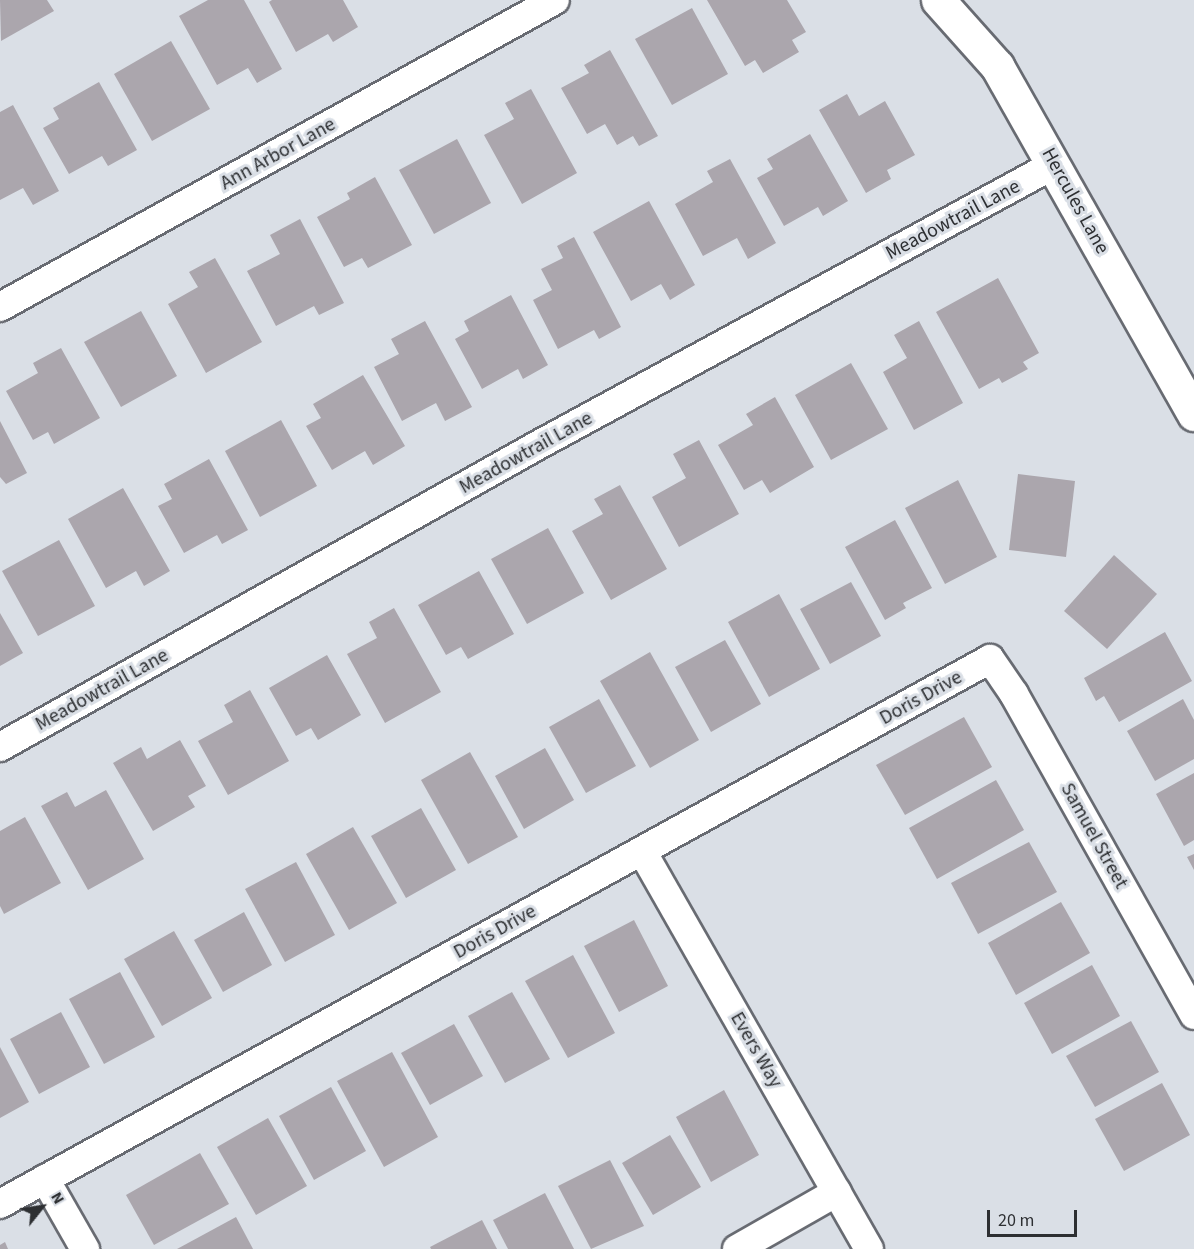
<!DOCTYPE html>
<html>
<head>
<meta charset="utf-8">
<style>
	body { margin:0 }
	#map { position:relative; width:1194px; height:1249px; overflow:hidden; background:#dadfe6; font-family:"Source Sans 3",sans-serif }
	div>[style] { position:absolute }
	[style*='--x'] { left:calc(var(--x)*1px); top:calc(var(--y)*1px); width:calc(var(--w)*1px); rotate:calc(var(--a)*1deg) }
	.building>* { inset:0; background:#aba6ad }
	.roads { filter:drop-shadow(2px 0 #686b72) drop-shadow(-2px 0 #686b72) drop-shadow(0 2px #686b72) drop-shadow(0 -2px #686b72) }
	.street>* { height:28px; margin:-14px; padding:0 14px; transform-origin:14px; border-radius:14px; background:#fff }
	.secondary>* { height:33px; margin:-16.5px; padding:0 16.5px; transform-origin:16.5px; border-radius:16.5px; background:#fff }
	span { translate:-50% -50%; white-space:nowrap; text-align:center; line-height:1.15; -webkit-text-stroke:6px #dadfe6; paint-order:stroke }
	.street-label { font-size:20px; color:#2d2f32 }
	.north { position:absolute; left:12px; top:1177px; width:60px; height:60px; -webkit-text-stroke:4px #dadfe6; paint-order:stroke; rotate:60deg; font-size:16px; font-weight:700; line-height:24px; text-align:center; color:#2d2f32 }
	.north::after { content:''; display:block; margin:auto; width:21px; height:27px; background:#2d2f32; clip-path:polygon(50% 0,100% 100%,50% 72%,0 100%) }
	.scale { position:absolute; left:987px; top:1210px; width:90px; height:27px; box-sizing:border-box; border:3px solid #2d2f32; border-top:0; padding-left:8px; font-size:18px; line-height:21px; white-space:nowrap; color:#2d2f32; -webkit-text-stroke:4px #dadfe6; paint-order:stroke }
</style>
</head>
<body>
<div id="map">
	<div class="building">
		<div style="clip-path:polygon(0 0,47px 0,54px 11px,1px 41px)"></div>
		<div style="clip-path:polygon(208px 0,244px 0,282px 69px,257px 83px,248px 68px,217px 85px,179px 16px)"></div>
		<div style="clip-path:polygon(272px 0,343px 0,358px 27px,333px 42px,328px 34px,296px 52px,269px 2px)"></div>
		<div style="clip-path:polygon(707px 0,787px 0,806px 32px,792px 40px,799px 52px,763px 73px,755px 60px,745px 66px)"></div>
		<div style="clip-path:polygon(692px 8px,728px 74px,672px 105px,635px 39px)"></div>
		<div style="clip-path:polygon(171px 41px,210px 109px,152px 141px,114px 74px)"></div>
		<div style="clip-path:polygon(610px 50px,658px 136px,639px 146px,633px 136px,617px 145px,605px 124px,587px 134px,561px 88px,589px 73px,584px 65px)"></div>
		<div style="clip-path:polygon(99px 82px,137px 150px,108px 166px,102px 156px,69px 174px,43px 128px,59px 119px,53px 108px)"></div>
		<div style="clip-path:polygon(531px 89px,577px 173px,522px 204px,484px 135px,514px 119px,505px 103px)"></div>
		<div style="clip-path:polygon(847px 94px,859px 116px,885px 101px,915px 155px,887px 170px,891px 179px,866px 193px,819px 110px)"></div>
		<div style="clip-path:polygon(13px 105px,59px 191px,33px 205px,23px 188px,0 200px,0 112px)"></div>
		<div style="clip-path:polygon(810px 134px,848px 201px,823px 216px,818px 207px,784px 226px,757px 178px,773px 169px,767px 159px)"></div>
		<div style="clip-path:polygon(457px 139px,491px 203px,434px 234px,399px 170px)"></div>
		<div style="clip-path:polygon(730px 159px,776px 243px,748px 259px,737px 238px,703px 256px,675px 204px,713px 182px,707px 171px)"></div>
		<div style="clip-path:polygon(375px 177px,412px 245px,368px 268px,362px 258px,344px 267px,317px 217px,350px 199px,347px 193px)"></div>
		<div style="clip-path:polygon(649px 201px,695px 285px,670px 300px,661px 284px,631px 301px,593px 232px)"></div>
		<div style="clip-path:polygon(300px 219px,344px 303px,319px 315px,314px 306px,276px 326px,247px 271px,280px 254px,270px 235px)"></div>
		<div style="clip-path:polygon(574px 237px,621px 327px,599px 339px,594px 330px,558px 349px,533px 300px,552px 290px,541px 269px,563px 258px,557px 246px)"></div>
		<div style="clip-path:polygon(215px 258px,262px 342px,206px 373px,168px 304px,198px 287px,189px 272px)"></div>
		<div style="clip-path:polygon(998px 278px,1039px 353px,1023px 362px,1028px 369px,1002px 383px,999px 378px,979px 389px,936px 312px)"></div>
		<div style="clip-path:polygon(511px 295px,548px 365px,523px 379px,518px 369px,482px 389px,455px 339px,469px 331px,464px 321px)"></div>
		<div style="clip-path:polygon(141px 311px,177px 376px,121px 407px,84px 342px)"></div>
		<div style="clip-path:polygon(425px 321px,472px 407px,445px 421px,436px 403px,402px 421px,374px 367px,399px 354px,391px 339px)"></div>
		<div style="clip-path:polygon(919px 321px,963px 403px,914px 430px,883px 372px,907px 358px,894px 335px)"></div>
		<div style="clip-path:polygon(61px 348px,100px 418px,54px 444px,48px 432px,33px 440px,6px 391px,38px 373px,33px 363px)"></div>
		<div style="clip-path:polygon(851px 363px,888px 429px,831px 460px,795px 395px)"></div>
		<div style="clip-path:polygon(363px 375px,405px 446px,373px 465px,365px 451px,332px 470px,306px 426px,321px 418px,313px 404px)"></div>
		<div style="clip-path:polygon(775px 397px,814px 467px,770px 493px,762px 480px,744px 490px,718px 445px,753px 425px,746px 414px)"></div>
		<div style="clip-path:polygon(281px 420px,317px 486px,260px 517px,225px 451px)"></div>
		<div style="clip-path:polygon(0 421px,27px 473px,6px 484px,0 477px)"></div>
		<div style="clip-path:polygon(699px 440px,739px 514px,679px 547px,652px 497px,686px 478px,673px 454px)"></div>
		<div style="clip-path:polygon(209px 459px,248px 530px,222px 544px,217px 535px,184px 553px,158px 506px,172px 499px,164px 484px)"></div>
		<div style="clip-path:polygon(1018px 474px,1075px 481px,1066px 557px,1009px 550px)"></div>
		<div style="clip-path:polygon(958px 480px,997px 557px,945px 584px,905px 508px)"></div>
		<div style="clip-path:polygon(620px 485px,667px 569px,611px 600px,572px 531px,603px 514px,594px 499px)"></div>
		<div style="clip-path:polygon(123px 488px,170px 571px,144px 586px,136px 571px,106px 588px,68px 519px)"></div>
		<div style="clip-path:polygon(895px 520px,932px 588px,903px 603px,906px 608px,885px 620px,845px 547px)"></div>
		<div style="clip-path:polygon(548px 528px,584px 593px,527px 624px,491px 559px)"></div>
		<div style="clip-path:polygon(59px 540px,95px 606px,38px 636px,2px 571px)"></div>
		<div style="clip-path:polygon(1114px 555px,1157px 594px,1107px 649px,1064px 611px)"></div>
		<div style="clip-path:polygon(479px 571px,514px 634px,468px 659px,461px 647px,446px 655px,418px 605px)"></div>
		<div style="clip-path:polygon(851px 582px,881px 636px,830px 664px,800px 609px)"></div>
		<div style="clip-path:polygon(779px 594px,820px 669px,769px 697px,728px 622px)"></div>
		<div style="clip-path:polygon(394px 608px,441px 692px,385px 723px,347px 654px,377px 638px,369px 622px)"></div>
		<div style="clip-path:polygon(0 613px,23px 653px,0 666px)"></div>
		<div style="clip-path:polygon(1165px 632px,1192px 681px,1119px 722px,1104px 696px,1096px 701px,1084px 678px)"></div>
		<div style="clip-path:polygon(725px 640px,761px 704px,711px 732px,675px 667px)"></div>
		<div style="clip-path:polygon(650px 652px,699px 740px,650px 768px,600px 681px)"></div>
		<div style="clip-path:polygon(327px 655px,361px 715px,318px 740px,311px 728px,296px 736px,269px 688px)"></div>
		<div style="clip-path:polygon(250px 690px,289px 761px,228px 795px,198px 741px,233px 722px,224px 705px)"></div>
		<div style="clip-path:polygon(599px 699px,636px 766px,586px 793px,549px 727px)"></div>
		<div style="clip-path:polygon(1183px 699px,1194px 720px,1194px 759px,1155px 781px,1127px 731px)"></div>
		<div style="clip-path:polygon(964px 717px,992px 767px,905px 815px,876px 765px)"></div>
		<div style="clip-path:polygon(180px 740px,206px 786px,188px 796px,195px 807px,153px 831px,113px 763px,141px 747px,147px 759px)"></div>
		<div style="clip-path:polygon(545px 748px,574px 800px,524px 829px,495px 776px)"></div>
		<div style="clip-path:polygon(470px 752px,518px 837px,468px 864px,421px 780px)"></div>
		<div style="clip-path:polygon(1194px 773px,1194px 840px,1184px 846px,1156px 794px)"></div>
		<div style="clip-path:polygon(996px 780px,1024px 830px,937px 879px,909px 828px)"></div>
		<div style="clip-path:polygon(106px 790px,144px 859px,88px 890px,41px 806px,67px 792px,75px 807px)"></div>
		<div style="clip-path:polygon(421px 808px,456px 870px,406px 898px,371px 836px)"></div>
		<div style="clip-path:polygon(25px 817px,61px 883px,4px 914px,0 906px,0 831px)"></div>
		<div style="clip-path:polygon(353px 827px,397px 903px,349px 930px,306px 854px)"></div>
		<div style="clip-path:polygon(1029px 842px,1057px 892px,978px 934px,951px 883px)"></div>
		<div style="clip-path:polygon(1194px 854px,1194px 870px,1187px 857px)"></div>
		<div style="clip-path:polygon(296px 862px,335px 935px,285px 962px,245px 889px)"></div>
		<div style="clip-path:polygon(1061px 902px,1090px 953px,1016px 995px,988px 943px)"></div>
		<div style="clip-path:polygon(244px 912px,272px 965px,223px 992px,194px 940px)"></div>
		<div style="clip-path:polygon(634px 920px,668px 986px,619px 1012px,584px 946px)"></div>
		<div style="clip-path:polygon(174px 931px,212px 998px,162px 1026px,124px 959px)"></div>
		<div style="clip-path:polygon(573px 955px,615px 1033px,568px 1058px,525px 981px)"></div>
		<div style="clip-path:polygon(1092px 965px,1120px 1016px,1052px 1054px,1024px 1003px)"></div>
		<div style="clip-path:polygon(120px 972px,155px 1037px,104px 1064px,69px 999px)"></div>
		<div style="clip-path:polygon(512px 992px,550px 1059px,505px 1083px,468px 1016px)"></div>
		<div style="clip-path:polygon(61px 1012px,90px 1067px,39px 1094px,10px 1039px)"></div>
		<div style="clip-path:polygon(1131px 1021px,1159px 1072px,1095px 1107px,1066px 1056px)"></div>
		<div style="clip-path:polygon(454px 1024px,483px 1076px,430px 1105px,401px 1053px)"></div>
		<div style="clip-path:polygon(0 1047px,29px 1102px,0 1118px)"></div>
		<div style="clip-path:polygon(392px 1052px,438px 1137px,384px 1167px,337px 1081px)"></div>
		<div style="clip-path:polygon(1162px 1083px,1190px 1135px,1124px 1171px,1095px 1119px)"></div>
		<div style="clip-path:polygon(331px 1087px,366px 1151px,314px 1180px,279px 1116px)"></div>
		<div style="clip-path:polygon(724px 1090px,759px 1155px,711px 1182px,676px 1117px)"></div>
		<div style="clip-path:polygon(268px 1118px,307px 1186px,256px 1215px,217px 1147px)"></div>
		<div style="clip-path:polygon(670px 1135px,701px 1187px,653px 1215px,622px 1163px)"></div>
		<div style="clip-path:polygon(200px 1153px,229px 1204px,154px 1245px,126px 1195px)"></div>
		<div style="clip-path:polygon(610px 1160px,644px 1226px,591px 1249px,558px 1186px)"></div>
		<div style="clip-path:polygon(545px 1193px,574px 1249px,508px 1249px,493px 1220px)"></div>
		<div style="clip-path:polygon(236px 1217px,253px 1249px,177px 1249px)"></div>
		<div style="clip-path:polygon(482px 1220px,497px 1249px,431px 1249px,430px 1247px)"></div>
		<div style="clip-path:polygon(5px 1242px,8px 1249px,0 1249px,0 1245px)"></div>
	</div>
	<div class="roads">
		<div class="street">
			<div style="--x:0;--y:307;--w:634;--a:-28.95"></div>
			<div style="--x:0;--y:747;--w:619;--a:-29.3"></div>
			<div style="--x:540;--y:444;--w:586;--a:-28.53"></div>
			<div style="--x:642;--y:851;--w:458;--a:60.3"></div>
			<div style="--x:45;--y:1179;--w:81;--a:60.3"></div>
			<div style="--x:0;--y:1204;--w:1130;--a:-28.83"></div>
			<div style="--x:990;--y:659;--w:42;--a:55.6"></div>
			<div style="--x:1014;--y:694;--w:368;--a:60.7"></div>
			<div style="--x:737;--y:1249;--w:115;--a:-29.7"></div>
		</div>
		<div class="secondary">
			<div style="--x:938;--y:0;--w:89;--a:48.2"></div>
			<div style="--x:997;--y:66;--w:400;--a:60.5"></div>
		</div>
	</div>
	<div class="street-label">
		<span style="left:278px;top:154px;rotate:-29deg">Ann Arbor Lane</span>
		<span style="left:1075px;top:201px;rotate:61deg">Hercules Lane</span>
		<span style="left:953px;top:220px;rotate:-28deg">Meadowtrail Lane</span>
		<span style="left:526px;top:453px;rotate:-29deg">Meadowtrail Lane</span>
		<span style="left:102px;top:690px;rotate:-29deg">Meadowtrail Lane</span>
		<span style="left:921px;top:698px;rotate:-29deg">Doris Drive</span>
		<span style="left:1094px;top:836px;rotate:61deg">Samuel Street</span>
		<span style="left:495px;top:932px;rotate:-29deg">Doris Drive</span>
		<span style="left:756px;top:1050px;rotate:60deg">Evers Way</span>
	</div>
	<div class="north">N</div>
	<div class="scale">20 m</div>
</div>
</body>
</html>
